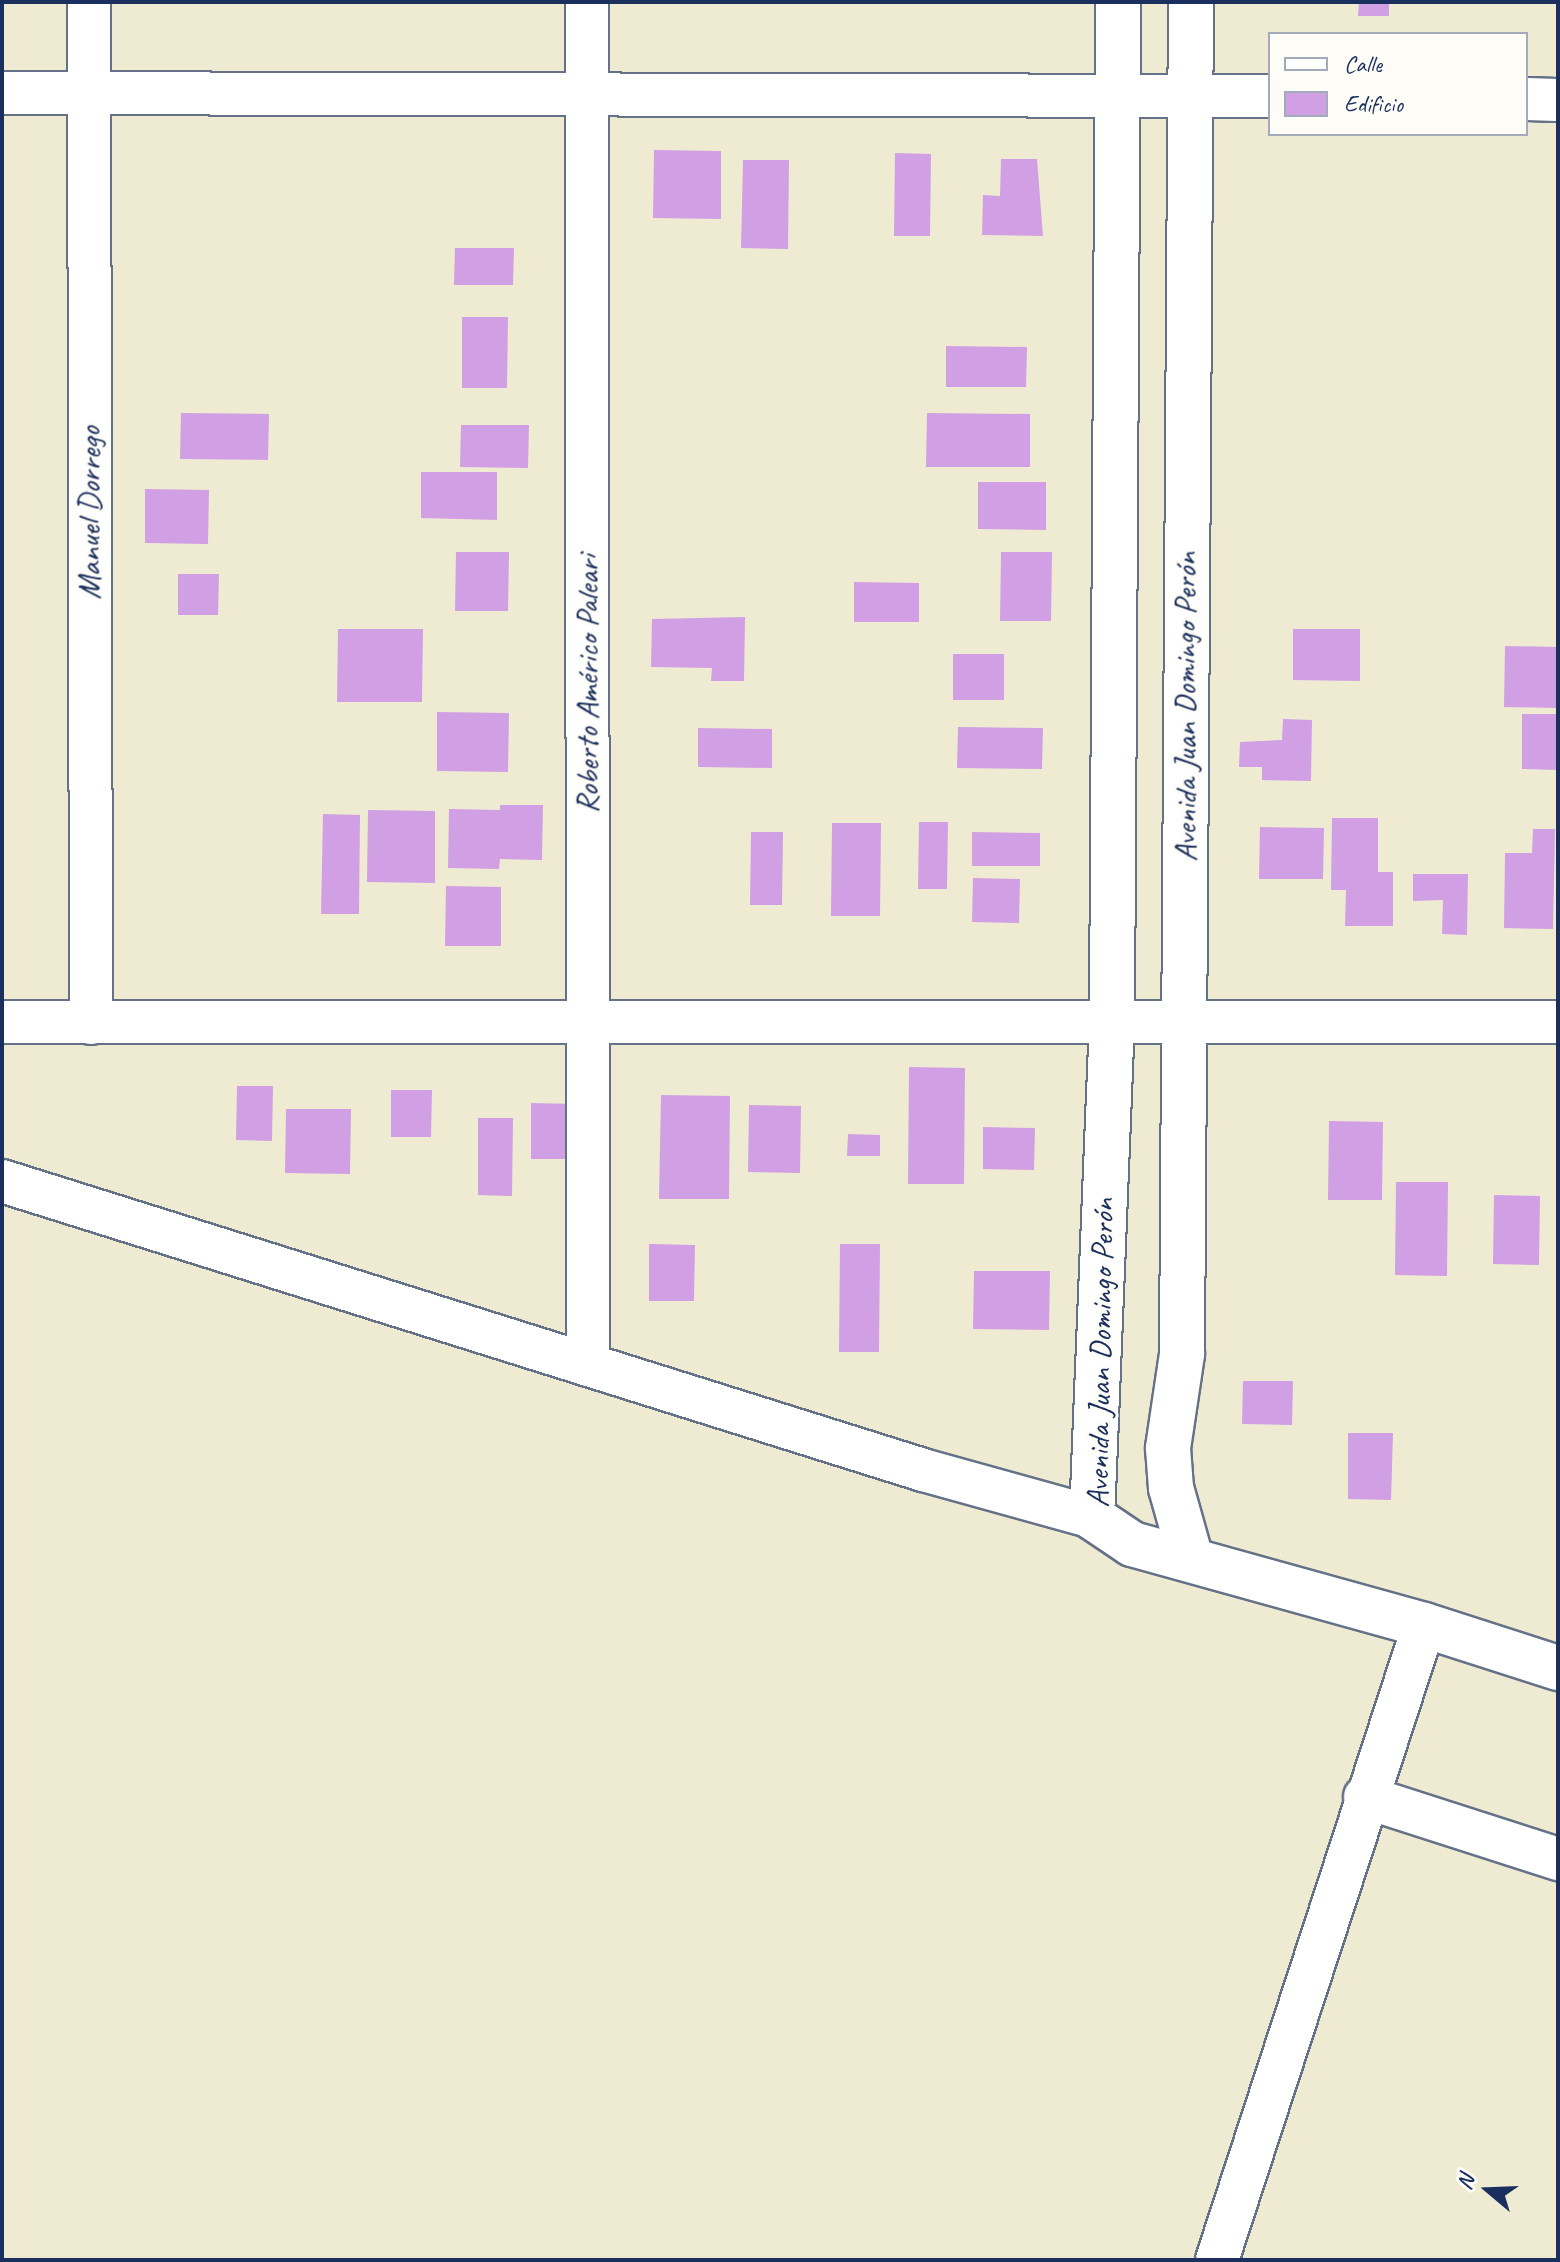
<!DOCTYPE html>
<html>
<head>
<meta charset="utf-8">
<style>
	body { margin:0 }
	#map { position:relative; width:1560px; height:2262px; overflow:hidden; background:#efebd3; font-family:Caveat,sans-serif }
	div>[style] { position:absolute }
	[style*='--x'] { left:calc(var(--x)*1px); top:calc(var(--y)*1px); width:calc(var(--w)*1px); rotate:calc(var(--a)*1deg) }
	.building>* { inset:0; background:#d19fe3 }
	.roads { filter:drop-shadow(2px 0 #657187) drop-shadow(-2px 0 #657187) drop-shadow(0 2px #657187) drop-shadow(0 -2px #657187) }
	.minor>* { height:42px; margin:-21px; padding:0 21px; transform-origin:21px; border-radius:21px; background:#fff }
	.tertiary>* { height:44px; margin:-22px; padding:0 22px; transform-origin:22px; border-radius:22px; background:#fff }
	span { translate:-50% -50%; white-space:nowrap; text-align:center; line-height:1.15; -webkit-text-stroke:6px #fdfcf7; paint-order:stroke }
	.street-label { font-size:32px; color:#1b2f5e }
	.frame { position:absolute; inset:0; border:4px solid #1b2f5e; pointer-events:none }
	.legend { position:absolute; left:1268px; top:32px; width:260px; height:104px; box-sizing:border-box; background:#fdfcf7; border:2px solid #a3aaba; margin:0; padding:10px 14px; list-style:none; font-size:24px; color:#1b2f5e }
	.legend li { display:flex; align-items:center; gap:16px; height:40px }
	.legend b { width:40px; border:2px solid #a3aaba }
	.north { position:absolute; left:1448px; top:2150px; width:80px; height:80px; -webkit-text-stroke:6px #fdfcf7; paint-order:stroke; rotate:289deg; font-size:22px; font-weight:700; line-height:32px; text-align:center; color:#1b2f5e }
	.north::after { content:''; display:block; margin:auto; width:28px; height:36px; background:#1b2f5e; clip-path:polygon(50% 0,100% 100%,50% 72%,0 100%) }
</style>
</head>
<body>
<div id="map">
	<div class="building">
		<div style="clip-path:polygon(1359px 2px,1389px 2px,1389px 16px,1358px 16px)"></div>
		<div style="clip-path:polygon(654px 150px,721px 151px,721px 219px,653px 218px)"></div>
		<div style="clip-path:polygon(895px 153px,931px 154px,930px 236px,894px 236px)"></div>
		<div style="clip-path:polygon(1001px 159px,1037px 159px,1043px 236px,982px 235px,983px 195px,1000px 196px)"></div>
		<div style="clip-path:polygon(743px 160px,789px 160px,788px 249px,741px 248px)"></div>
		<div style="clip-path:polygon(455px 248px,514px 248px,513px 285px,454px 285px)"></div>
		<div style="clip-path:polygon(462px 317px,508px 317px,507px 388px,462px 388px)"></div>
		<div style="clip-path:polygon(946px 346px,1027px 347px,1026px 387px,946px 387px)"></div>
		<div style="clip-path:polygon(181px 413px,269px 414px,268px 460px,180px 459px)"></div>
		<div style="clip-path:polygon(927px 413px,1030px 414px,1030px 467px,926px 467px)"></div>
		<div style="clip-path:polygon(461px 425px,529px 425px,528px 468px,460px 467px)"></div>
		<div style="clip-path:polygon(421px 472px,497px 472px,497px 520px,421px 518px)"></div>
		<div style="clip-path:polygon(978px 482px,1046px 482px,1046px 530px,978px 529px)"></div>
		<div style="clip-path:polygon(145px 489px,209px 490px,208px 544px,145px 543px)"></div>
		<div style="clip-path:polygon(456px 552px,509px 552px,508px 611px,455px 611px)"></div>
		<div style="clip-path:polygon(1001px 552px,1052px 552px,1051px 621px,1000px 621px)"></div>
		<div style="clip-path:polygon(178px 574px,219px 574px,218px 615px,178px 615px)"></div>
		<div style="clip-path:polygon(854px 582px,919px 583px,919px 622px,854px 622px)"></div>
		<div style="clip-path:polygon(745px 617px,744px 681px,711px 681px,712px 668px,651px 667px,652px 619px)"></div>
		<div style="clip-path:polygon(338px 629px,423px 629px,422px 702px,337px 702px)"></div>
		<div style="clip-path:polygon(1293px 629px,1360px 629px,1360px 681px,1293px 680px)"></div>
		<div style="clip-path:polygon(1505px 646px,1558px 647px,1558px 708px,1504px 707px)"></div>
		<div style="clip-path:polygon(953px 654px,1004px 654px,1004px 700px,953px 700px)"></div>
		<div style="clip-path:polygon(437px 712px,509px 713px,508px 772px,437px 771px)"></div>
		<div style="clip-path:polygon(1522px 714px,1558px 714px,1558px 770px,1522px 769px)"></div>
		<div style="clip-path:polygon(1283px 719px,1312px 720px,1311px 781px,1262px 780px,1262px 767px,1239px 767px,1240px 742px,1282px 740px)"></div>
		<div style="clip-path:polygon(958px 727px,1043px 728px,1042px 769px,957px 768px)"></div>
		<div style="clip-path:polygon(698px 728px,772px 729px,772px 768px,698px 767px)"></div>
		<div style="clip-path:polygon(500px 805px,543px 805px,542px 860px,500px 859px,499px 869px,448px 868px,449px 809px,500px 810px)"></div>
		<div style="clip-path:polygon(368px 810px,435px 811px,435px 883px,367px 882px)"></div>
		<div style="clip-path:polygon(323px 814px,360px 815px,359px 914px,321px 914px)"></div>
		<div style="clip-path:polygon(1332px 818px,1378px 818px,1378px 872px,1393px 872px,1393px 926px,1345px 926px,1346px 890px,1331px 890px)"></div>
		<div style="clip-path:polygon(919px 822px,948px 822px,947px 889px,918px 889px)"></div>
		<div style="clip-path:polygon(832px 823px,881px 823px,880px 916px,831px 916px)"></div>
		<div style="clip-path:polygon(1260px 827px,1324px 828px,1323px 879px,1259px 879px)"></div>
		<div style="clip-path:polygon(1533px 829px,1555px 829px,1553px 929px,1504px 928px,1505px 853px,1532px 853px)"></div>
		<div style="clip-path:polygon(751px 832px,783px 832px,782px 905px,750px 905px)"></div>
		<div style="clip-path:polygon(972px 832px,1040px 833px,1040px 866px,972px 866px)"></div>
		<div style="clip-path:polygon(1413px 874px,1468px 874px,1467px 935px,1442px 934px,1443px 900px,1413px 901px)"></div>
		<div style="clip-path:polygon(973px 878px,1020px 879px,1019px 923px,972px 922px)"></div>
		<div style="clip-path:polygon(446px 886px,501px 887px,501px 946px,445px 946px)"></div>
		<div style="clip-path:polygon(909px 1067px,965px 1068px,964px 1184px,908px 1184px)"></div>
		<div style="clip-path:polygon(237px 1086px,273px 1086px,272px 1141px,236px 1140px)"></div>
		<div style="clip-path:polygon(391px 1090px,432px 1090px,431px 1137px,391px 1137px)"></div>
		<div style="clip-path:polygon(661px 1095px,730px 1096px,729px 1199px,659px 1199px)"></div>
		<div style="clip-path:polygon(531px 1103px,577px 1104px,577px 1159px,531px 1159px)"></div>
		<div style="clip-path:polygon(749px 1105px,801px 1106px,800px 1173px,748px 1172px)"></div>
		<div style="clip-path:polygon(286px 1109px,351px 1109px,350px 1174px,285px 1173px)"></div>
		<div style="clip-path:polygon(478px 1118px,513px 1118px,512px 1196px,478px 1195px)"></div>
		<div style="clip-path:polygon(1329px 1121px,1383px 1122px,1382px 1200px,1328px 1200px)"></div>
		<div style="clip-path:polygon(983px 1127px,1035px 1128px,1034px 1170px,983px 1169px)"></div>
		<div style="clip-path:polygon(848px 1134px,880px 1135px,880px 1156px,847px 1156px)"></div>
		<div style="clip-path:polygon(1396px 1182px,1448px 1182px,1447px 1276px,1395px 1275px)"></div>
		<div style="clip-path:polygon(1494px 1195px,1540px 1196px,1539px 1265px,1493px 1264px)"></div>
		<div style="clip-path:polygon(649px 1244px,695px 1245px,694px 1301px,649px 1301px)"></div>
		<div style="clip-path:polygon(840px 1244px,880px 1244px,879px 1352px,839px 1352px)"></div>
		<div style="clip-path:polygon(974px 1271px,1050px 1271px,1049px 1330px,973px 1329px)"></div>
		<div style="clip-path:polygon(1243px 1381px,1293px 1381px,1292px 1425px,1242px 1424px)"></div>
		<div style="clip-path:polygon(1348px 1433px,1393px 1433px,1391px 1500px,1348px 1499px)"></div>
	</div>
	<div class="roads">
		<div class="minor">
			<div style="--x:89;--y:2;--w:1021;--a:89.89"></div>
			<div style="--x:587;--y:2;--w:1363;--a:89.96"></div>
			<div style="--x:2;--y:93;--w:1268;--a:0.14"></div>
			<div style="--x:1526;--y:99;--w:32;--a:2"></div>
			<div style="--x:2;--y:1022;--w:1556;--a:0"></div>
			<div style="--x:2;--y:1181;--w:965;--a:17.42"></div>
			<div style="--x:923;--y:1470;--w:175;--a:15.5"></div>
			<div style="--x:1365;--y:1797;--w:203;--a:17.8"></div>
			<div style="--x:1217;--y:2260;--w:668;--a:-71.94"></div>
		</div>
		<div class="tertiary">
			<div style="--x:1118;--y:2;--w:1018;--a:90.34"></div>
			<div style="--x:1112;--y:1020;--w:497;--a:92.3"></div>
			<div style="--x:1092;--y:1517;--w:48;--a:34"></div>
			<div style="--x:1132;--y:1544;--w:303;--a:15.5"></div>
			<div style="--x:1424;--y:1625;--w:141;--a:17.8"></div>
			<div style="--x:1191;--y:1559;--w:74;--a:-105.7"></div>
			<div style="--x:1171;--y:1488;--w:40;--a:-94.3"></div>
			<div style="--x:1168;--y:1448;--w:95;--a:-81.5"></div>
			<div style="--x:1182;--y:1354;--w:1352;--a:-89.62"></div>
		</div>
	</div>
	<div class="street-label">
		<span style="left:90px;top:513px;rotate:-90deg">Manuel Dorrego</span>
		<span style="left:588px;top:684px;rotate:-90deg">Roberto Américo Paleari</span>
		<span style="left:1186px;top:707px;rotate:-90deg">Avenida Juan Domingo Perón</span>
		<span style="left:1101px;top:1353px;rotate:-89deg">Avenida Juan Domingo Perón</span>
	</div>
	<div class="frame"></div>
	<ul class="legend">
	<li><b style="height:10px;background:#fff"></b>Calle</li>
	<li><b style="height:22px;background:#d19fe3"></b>Edificio</li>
	</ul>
	<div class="north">N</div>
</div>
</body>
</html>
